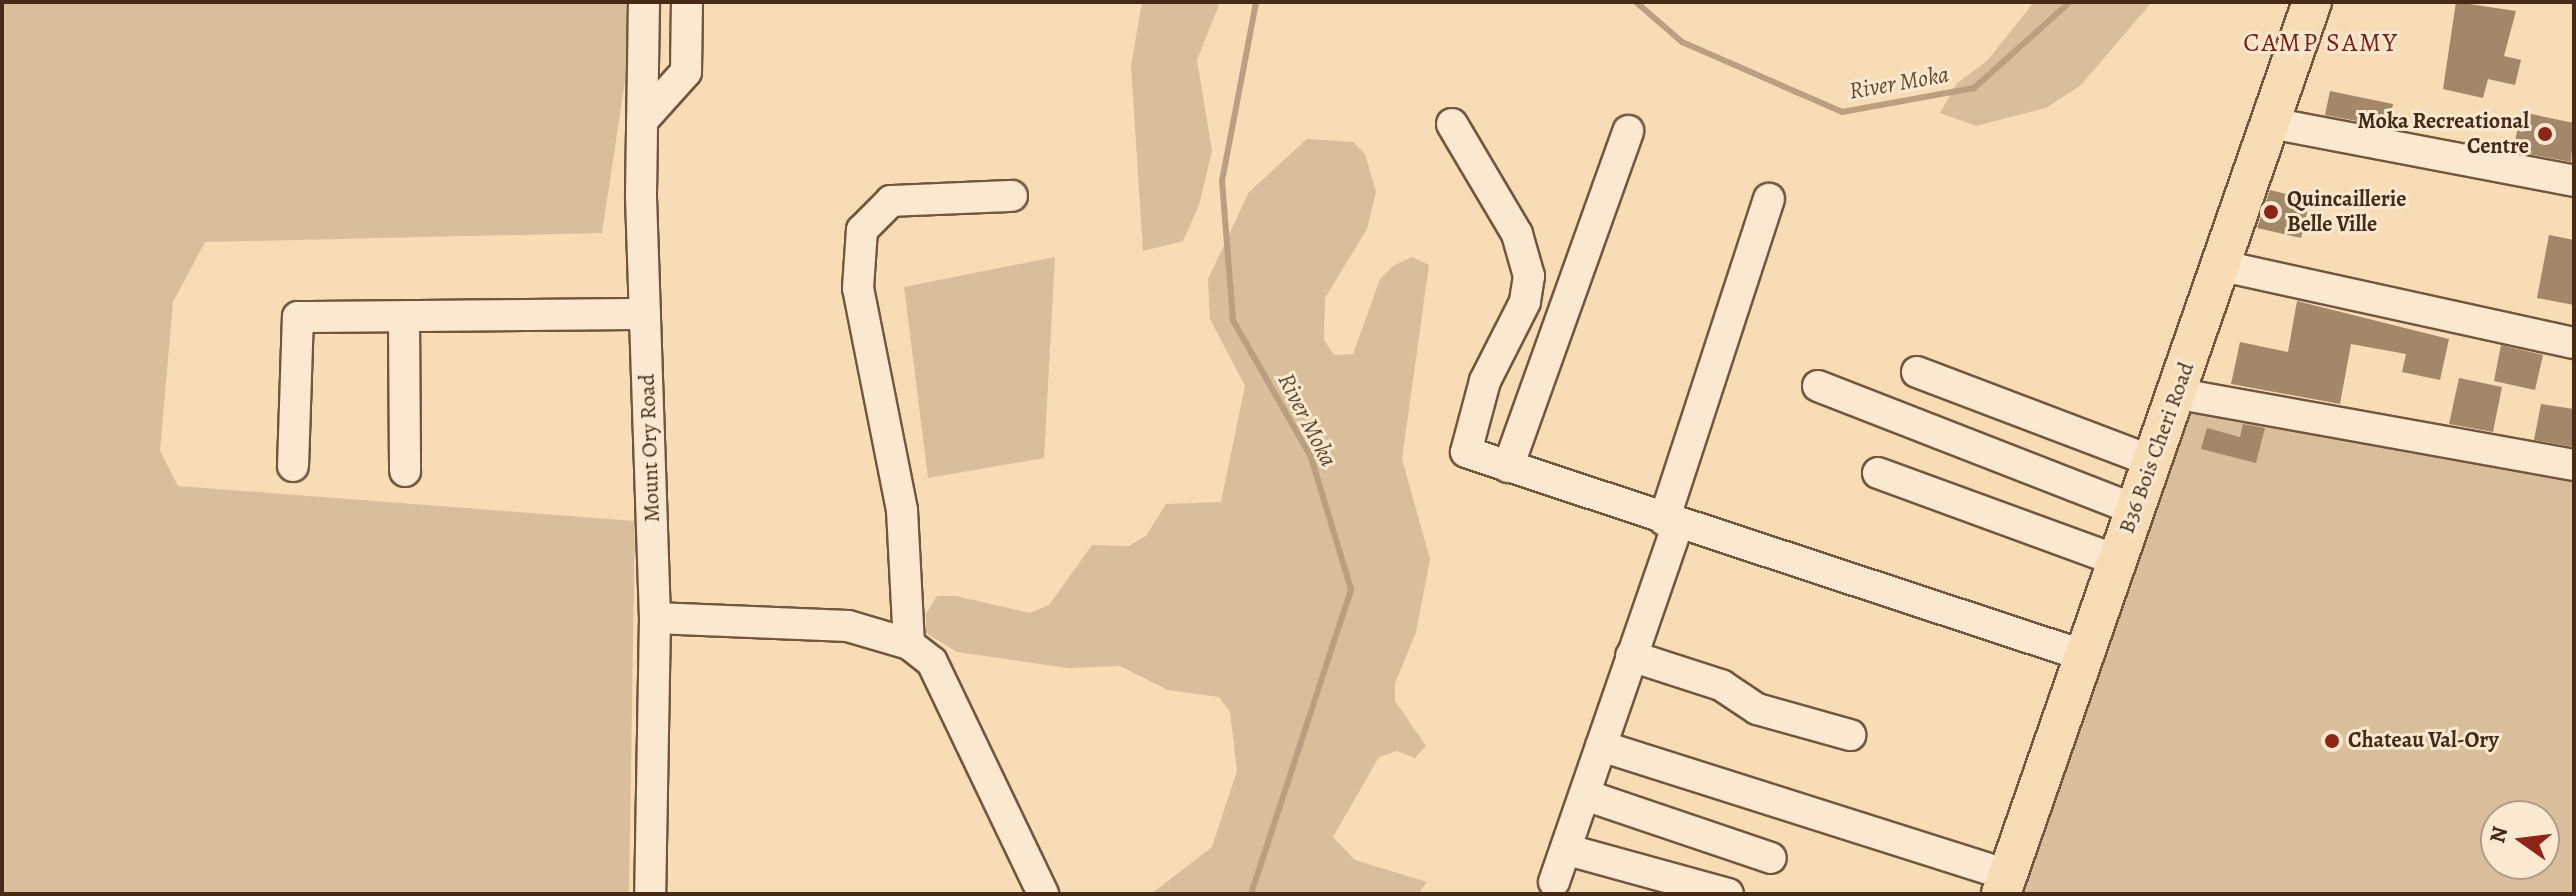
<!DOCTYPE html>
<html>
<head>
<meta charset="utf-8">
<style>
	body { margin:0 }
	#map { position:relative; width:2576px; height:896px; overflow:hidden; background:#f7dcb6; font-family:Alegreya,serif }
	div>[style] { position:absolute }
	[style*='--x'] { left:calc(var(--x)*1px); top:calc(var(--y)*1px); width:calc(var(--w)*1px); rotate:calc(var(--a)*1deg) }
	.green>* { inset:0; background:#d9be9b }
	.stream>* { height:6px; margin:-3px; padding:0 3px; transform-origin:3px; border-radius:3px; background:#baa080 }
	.building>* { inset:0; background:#a28769 }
	.roads { filter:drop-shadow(2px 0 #72573e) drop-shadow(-2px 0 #72573e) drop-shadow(0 2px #72573e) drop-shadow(0 -2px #72573e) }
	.minor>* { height:30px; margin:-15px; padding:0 15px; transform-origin:15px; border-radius:15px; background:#fae8d0 }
	.major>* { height:38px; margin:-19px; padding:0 19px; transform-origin:19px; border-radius:19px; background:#f7dcb6 }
	.dots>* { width:22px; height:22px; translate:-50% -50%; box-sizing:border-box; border:4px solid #fae8d0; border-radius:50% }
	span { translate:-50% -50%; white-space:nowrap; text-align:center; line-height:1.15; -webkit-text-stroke:6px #fae8d0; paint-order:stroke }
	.poi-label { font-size:22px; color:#452b16; font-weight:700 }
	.right { translate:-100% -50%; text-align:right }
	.left { translate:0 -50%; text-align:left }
	.street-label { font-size:22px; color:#452b16 }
	.water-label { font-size:24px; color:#624830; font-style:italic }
	.quarter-label { font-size:26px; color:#7a1f14; letter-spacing:2px }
	.frame { position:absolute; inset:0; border:4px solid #452b16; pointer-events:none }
	.north { position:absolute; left:2480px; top:800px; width:80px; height:80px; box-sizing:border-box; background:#fae8d0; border:2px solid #b29c86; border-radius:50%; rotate:284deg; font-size:22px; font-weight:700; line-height:32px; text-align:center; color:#452b16 }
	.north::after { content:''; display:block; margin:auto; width:28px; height:36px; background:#8f2418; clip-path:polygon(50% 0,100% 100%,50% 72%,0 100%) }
</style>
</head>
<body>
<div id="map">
	<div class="green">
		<div style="clip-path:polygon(2px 2px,663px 2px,656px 39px,626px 74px,602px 233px,205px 242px,173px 302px,160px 451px,178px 486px,635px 521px,629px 894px,2px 894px)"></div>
		<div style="clip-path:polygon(1142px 2px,1220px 2px,1197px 60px,1212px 151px,1199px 205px,1183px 241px,1143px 251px,1131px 66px)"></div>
		<div style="clip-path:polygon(2034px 2px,2152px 2px,2081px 85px,2046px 108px,1976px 126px,1940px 113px,1957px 83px,1987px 61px)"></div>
		<div style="clip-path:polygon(1307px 139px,1353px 142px,1365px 154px,1376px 192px,1367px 229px,1325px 298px,1324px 340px,1334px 355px,1353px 354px,1380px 279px,1393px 266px,1412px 257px,1429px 265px,1402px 459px,1430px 559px,1416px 632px,1395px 684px,1395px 701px,1426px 746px,1415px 758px,1397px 751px,1379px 757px,1333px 837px,1355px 860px,1427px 882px,1418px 894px,1151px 894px,1212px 847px,1237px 771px,1230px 712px,1219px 697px,1168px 690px,1120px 666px,1068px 668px,957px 652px,926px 633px,926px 614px,937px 596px,956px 596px,1030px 613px,1049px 605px,1092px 545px,1129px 546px,1146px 536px,1166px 504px,1221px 502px,1245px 386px,1210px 319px,1208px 279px,1249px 192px)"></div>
		<div style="clip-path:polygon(1055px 257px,1044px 458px,928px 478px,904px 287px)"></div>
		<div style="clip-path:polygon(evenodd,2183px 383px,2574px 457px,2574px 894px,2009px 894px,2183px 383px,2496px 816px,2544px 816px,2544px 864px,2496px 864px,2496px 816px)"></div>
	</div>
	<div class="stream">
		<div style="--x:1636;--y:2;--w:61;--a:41"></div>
		<div style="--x:1682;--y:42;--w:175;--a:23.6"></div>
		<div style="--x:1842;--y:112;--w:134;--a:-10.3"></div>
		<div style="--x:1974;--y:88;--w:129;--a:-41.9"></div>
		<div style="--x:1251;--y:894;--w:321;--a:-71.8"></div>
		<div style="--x:1351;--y:589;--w:138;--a:-106.9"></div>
		<div style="--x:1311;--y:457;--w:158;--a:-119.7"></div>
		<div style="--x:1233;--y:320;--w:139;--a:-94.5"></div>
		<div style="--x:1222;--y:181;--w:182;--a:-79.2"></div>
	</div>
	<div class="building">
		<div style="clip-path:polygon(2456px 2px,2516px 11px,2504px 56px,2521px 60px,2515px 85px,2488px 79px,2483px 98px,2443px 89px)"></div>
		<div style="clip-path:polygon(2330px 91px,2393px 104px,2388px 127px,2325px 115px)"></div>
		<div style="clip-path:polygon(2521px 112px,2574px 123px,2571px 162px,2513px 151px)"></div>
		<div style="clip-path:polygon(2270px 190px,2310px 200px,2301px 238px,2257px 228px)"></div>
		<div style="clip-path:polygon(2549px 235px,2574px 240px,2574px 305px,2537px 298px)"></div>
		<div style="clip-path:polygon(2297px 301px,2449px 339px,2440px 380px,2402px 372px,2406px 354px,2351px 344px,2340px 404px,2231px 384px,2240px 342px,2288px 352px)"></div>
		<div style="clip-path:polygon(2501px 345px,2543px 355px,2535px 390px,2494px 381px)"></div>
		<div style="clip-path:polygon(2459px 378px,2502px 387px,2493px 432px,2449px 424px)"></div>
		<div style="clip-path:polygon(2541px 404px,2574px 409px,2574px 447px,2534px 440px)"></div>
		<div style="clip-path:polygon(2243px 424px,2265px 428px,2256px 463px,2201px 449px,2207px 428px,2240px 437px)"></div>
	</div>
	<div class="roads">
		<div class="minor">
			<div style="--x:644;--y:2;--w:195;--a:90.9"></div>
			<div style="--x:641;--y:197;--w:421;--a:88.1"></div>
			<div style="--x:655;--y:618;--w:276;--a:91"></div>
			<div style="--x:642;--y:121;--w:66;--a:-48.1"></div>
			<div style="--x:686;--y:72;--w:70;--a:-89.2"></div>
			<div style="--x:2271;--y:123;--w:309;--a:10.8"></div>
			<div style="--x:1452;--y:124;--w:128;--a:59.4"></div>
			<div style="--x:1517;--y:234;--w:44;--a:74.1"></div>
			<div style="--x:1529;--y:276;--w:26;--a:99"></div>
			<div style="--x:1525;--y:302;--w:89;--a:116.9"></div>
			<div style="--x:1485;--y:381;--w:73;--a:105"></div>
			<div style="--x:1466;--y:452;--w:649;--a:18.24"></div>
			<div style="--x:2223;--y:266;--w:359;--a:12.4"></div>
			<div style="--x:404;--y:320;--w:151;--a:89.6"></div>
			<div style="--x:1917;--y:372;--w:250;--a:20.8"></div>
			<div style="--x:1818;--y:386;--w:339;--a:21.3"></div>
			<div style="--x:2179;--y:394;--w:401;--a:10.2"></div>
			<div style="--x:293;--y:466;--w:149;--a:-88.1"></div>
			<div style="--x:298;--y:317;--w:347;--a:-0.5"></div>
			<div style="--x:1508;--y:467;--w:357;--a:-70.3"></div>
			<div style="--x:1878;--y:473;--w:253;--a:20.1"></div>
			<div style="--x:1664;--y:520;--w:338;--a:-71.9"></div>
			<div style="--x:655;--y:618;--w:193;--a:2.4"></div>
			<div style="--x:848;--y:626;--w:64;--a:16.4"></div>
			<div style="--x:909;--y:644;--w:29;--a:38"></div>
			<div style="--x:932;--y:662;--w:257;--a:64.4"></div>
			<div style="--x:909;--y:644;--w:134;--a:-93"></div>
			<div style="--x:902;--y:510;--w:226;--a:-101.2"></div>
			<div style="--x:858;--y:288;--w:58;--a:-86.1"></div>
			<div style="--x:862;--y:230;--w:41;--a:-45"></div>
			<div style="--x:891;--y:201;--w:121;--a:-2.4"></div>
			<div style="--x:1631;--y:656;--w:95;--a:17.9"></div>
			<div style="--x:1721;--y:685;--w:43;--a:33.7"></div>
			<div style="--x:1757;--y:709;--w:97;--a:15.6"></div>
			<div style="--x:1601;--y:746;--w:427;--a:17.6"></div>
			<div style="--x:1585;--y:795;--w:196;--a:18.7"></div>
			<div style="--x:1568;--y:850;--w:166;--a:15.4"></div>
			<div style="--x:1554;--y:882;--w:379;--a:-70.9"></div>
		</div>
		<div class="major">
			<div style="--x:2001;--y:894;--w:945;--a:-70.78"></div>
		</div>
	</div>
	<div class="dots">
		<div style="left:2545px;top:134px;background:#8f2418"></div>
		<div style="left:2271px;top:212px;background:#8f2418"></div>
		<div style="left:2332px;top:741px;background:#8f2418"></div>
	</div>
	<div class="poi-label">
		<span class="right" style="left:2529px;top:134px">Moka Recreational<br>Centre</span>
		<span class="left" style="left:2287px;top:212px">Quincaillerie<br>Belle Ville</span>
		<span class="left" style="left:2348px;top:741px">Chateau Val-Ory</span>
	</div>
	<div class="street-label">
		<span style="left:650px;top:448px;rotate:-92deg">Mount Ory Road</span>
		<span style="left:2157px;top:448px;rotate:-70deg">B36 Bois Cheri Road</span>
	</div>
	<div class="water-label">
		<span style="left:1899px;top:83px;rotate:-10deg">River Moka</span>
		<span style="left:1307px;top:420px;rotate:63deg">River Moka</span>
	</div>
	<div class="quarter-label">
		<span style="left:2321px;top:43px">CAMP SAMY</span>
	</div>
	<div class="frame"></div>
	<div class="north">N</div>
</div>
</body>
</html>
